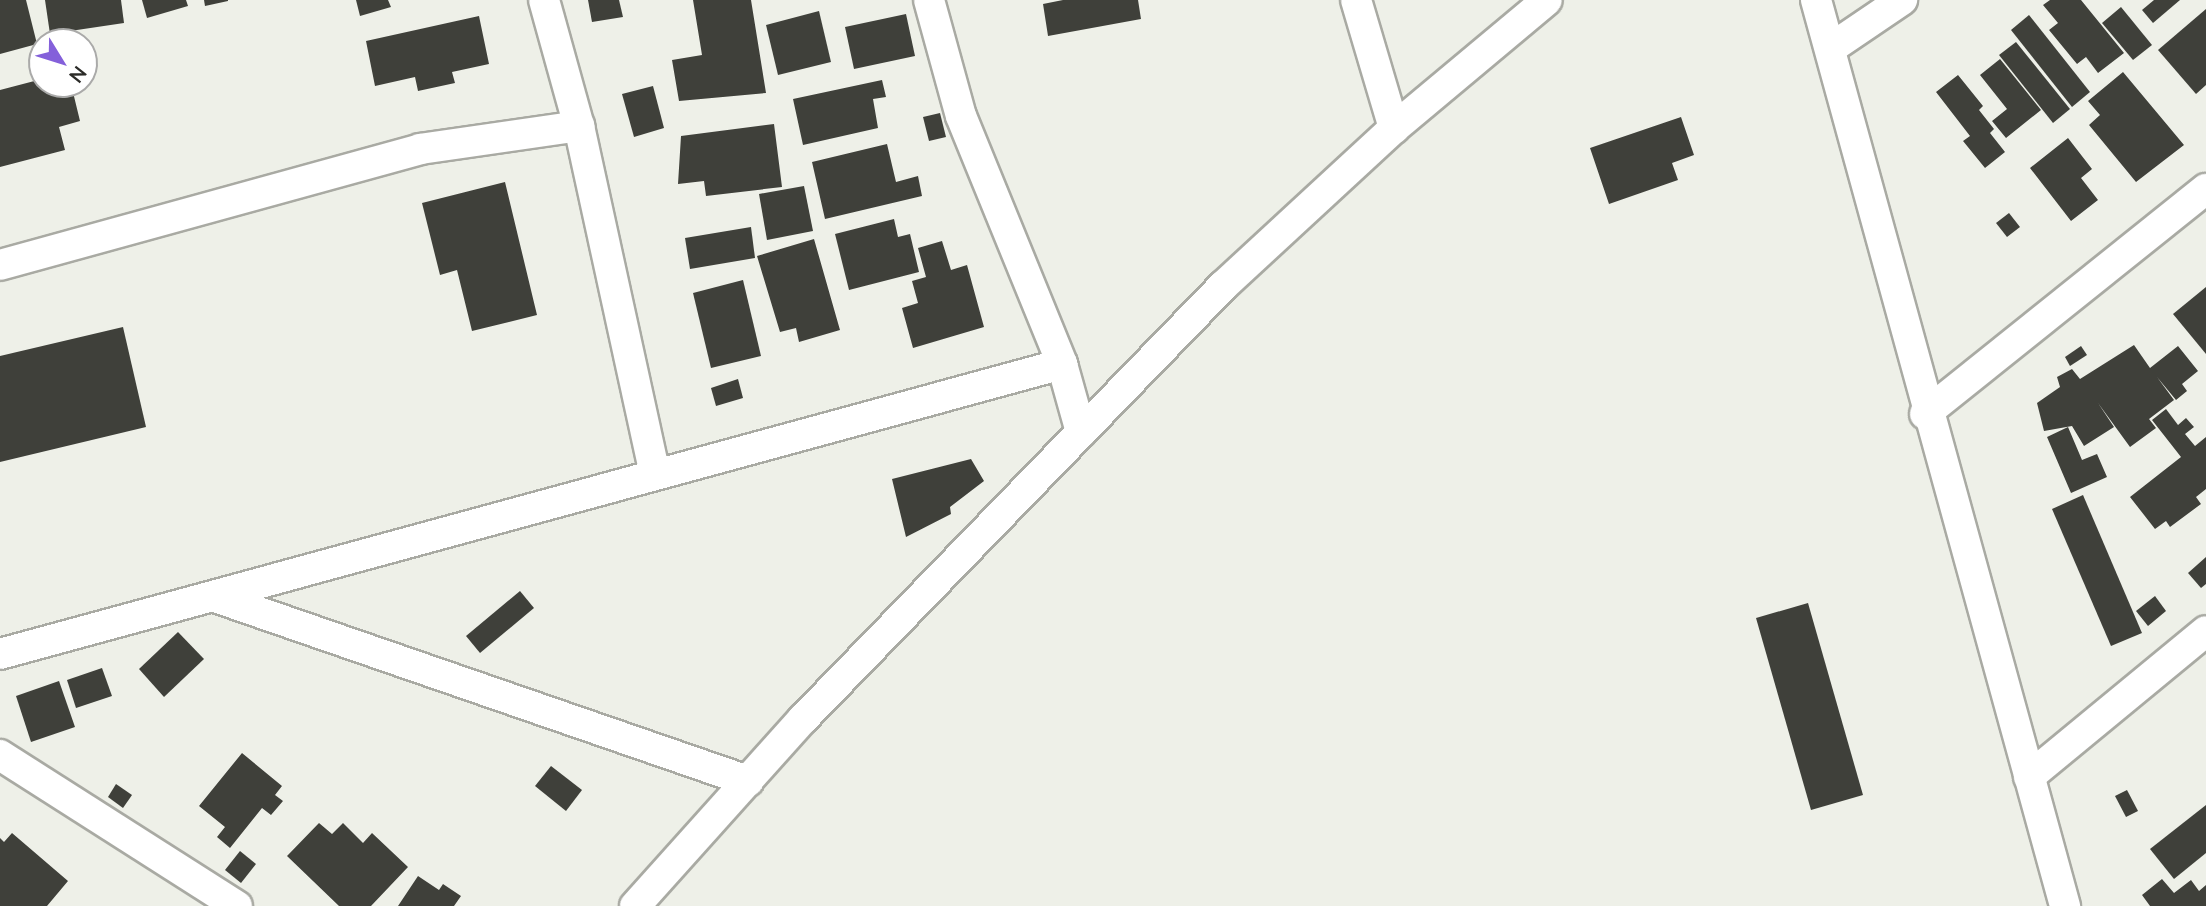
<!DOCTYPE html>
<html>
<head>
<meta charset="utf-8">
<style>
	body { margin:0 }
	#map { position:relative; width:2206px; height:906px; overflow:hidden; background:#eef0e8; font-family:Lato,sans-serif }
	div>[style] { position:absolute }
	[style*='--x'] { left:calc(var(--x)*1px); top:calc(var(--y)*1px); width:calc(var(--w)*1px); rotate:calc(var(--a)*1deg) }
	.building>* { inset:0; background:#3f403a }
	.roads { filter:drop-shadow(2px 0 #a9aaa3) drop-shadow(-2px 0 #a9aaa3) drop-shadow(0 2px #a9aaa3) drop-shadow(0 -2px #a9aaa3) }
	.street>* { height:30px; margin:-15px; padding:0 15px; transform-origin:15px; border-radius:15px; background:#fff }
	span { translate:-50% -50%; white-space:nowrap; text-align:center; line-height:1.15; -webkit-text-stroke:7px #fff; paint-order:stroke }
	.north { position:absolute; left:28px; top:28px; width:70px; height:70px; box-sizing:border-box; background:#fff; border:2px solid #aaaaa9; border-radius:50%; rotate:128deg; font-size:19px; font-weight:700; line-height:28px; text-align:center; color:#2b2b28 }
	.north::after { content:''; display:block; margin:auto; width:24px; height:32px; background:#8460da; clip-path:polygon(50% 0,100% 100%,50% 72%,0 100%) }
</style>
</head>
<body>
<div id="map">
	<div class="building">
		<div style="clip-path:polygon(0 0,26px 0,37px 44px,0 54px)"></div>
		<div style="clip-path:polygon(45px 0,121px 0,124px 23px,50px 34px)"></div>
		<div style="clip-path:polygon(142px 0,186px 0,188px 6px,147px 18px)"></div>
		<div style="clip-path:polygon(204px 0,228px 0,228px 1px,205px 6px)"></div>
		<div style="clip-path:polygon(356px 0,388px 0,391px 7px,360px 16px)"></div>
		<div style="clip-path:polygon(588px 0,619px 0,623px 17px,592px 22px)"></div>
		<div style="clip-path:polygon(693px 0,751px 0,766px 93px,679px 101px,672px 60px,702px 55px)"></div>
		<div style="clip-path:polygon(1063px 0,1138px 0,1141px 19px,1048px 36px,1043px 4px)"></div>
		<div style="clip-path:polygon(2050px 0,2081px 0,2124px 53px,2098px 73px,2086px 57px,2077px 64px,2049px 30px,2058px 23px,2043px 5px)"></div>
		<div style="clip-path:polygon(2154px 0,2180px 0,2153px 23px,2142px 10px)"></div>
		<div style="clip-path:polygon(2121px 7px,2152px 45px,2133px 60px,2102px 23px)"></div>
		<div style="clip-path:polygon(2206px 9px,2206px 85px,2196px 94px,2158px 50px)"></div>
		<div style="clip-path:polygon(819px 11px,831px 62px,778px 75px,766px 25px)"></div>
		<div style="clip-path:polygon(906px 14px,915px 56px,854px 69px,845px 27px)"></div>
		<div style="clip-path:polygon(2029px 15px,2090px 92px,2072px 107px,2011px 30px)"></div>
		<div style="clip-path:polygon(479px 16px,489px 64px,452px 72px,455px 83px,418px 91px,415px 77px,375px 86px,366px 41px)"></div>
		<div style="clip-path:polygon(2016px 42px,2070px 109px,2053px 123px,1999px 55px)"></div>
		<div style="clip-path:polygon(2000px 59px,2041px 110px,2006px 138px,1992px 121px,2007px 109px,1980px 75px)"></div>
		<div style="clip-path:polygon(2123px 72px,2184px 145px,2136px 182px,2089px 125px,2100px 115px,2088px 101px)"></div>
		<div style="clip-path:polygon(1958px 75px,1983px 106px,1979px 110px,1994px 129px,1990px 133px,2005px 152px,1985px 168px,1963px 141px,1970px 136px,1936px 92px)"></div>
		<div style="clip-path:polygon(42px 79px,42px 84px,71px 84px,80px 121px,59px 127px,65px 150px,0 167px,0 90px)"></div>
		<div style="clip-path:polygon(882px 80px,886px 97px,873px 99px,878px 128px,803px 145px,793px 99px)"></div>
		<div style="clip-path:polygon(653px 86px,664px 128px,634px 137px,622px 94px)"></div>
		<div style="clip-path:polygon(940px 113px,946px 137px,929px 141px,923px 117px)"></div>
		<div style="clip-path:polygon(1681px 117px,1694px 155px,1672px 163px,1678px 180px,1609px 204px,1590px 148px)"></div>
		<div style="clip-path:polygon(774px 124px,782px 187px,706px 196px,704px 181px,678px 184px,681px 136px)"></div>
		<div style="clip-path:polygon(2068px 138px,2092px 169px,2081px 178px,2098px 200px,2071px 221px,2030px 168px)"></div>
		<div style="clip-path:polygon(887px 144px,896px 182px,918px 176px,922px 196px,825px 219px,812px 162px)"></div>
		<div style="clip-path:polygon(505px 182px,537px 315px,472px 331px,457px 270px,440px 275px,422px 203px)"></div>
		<div style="clip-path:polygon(804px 186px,813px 231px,767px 240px,759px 194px)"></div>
		<div style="clip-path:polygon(2009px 213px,2020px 227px,2007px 237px,1996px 223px)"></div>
		<div style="clip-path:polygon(894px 219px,898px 237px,910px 234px,919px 272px,849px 290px,835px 234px)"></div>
		<div style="clip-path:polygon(751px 227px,755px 258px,690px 269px,685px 238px)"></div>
		<div style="clip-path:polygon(814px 239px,840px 330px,799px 342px,796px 328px,780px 332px,757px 256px)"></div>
		<div style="clip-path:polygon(942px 241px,951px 270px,967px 265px,984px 327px,913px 348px,902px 308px,918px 303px,912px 281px,926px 277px,918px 248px)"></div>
		<div style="clip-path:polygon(743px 280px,761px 356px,711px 368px,693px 293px)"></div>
		<div style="clip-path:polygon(2206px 287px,2206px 354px,2173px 314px)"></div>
		<div style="clip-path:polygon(123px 327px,146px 427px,0 462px,0 356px)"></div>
		<div style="clip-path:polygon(2134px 345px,2150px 368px,2178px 346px,2198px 371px,2182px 384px,2187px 391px,2176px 400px,2157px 377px,2174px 400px,2149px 419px,2156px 428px,2130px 447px,2098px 403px,2114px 427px,2084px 446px,2072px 426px,2044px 431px,2037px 403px,2060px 387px,2057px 377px,2072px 369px,2080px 379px)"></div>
		<div style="clip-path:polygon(2081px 346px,2087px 355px,2070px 366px,2065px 357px)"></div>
		<div style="clip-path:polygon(738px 379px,743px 398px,716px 406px,711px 388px)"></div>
		<div style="clip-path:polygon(2166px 409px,2178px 425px,2186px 418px,2194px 427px,2185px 434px,2195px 446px,2206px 437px,2206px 489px,2196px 497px,2201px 504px,2170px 527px,2166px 521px,2155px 529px,2130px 497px,2181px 457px,2152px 420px)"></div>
		<div style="clip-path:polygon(2068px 427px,2082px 460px,2097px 454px,2107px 477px,2071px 493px,2047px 437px)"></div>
		<div style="clip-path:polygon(971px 459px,984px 481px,950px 507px,951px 514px,906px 537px,892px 479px)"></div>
		<div style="clip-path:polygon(2083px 495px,2142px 633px,2111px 646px,2052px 509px)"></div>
		<div style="clip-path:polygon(2206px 557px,2206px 584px,2201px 588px,2188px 573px)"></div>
		<div style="clip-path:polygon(520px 591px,534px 608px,480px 653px,466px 636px)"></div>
		<div style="clip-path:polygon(2155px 596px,2166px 611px,2148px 626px,2136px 611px)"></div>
		<div style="clip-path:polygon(1808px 603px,1863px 795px,1811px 810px,1756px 618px)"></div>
		<div style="clip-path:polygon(178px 632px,204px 659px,164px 697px,139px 669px)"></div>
		<div style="clip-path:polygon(102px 668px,112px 696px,76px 708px,67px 680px)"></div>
		<div style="clip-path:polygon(59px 681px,75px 727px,31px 742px,16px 696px)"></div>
		<div style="clip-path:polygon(242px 753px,282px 786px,275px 795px,283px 801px,271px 815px,262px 808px,230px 848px,217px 837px,225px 827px,199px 806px)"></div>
		<div style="clip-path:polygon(551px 766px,582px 790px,566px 811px,535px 786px)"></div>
		<div style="clip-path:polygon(116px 784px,132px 795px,123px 808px,108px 797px)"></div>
		<div style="clip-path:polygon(2127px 790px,2138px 811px,2126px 817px,2115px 796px)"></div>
		<div style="clip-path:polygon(2206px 805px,2206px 853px,2174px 879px,2150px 849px)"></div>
		<div style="clip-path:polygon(319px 823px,332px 834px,343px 823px,363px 843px,372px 833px,408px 867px,371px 906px,339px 906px,287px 856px)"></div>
		<div style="clip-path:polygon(12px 833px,68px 881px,47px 906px,0 906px,0 838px,4px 842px)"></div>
		<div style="clip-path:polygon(240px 851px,256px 864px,241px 883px,225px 870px)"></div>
		<div style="clip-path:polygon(418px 876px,439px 890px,443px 884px,461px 896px,454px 906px,398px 906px)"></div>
		<div style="clip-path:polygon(2162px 879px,2174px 893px,2191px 880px,2199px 891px,2206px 885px,2206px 906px,2150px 906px,2142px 895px)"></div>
	</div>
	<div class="roads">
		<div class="street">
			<div style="--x:544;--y:0;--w:131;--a:74.5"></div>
			<div style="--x:579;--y:126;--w:356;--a:77.7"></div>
			<div style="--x:929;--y:0;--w:120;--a:74.6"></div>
			<div style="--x:961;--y:116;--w:268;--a:67.8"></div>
			<div style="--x:1062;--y:364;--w:71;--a:74.4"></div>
			<div style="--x:1356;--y:0;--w:134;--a:73.5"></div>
			<div style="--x:1816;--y:0;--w:940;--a:74.63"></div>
			<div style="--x:1831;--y:48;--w:86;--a:-34.1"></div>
			<div style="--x:0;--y:265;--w:436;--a:-15.4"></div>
			<div style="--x:420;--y:149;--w:161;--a:-8.2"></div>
			<div style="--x:1925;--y:414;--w:360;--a:-38.7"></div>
			<div style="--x:218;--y:598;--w:561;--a:19.05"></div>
			<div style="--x:0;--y:654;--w:1101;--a:-15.27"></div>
			<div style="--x:0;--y:755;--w:281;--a:32.5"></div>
			<div style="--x:2029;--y:777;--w:229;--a:-39.5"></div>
			<div style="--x:635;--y:906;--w:251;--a:-48.1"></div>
			<div style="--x:803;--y:719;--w:603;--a:-45.87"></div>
			<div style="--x:1223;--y:286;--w:233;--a:-42.7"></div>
			<div style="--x:1394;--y:128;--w:199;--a:-39.9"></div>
		</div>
	</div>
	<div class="north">N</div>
</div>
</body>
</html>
